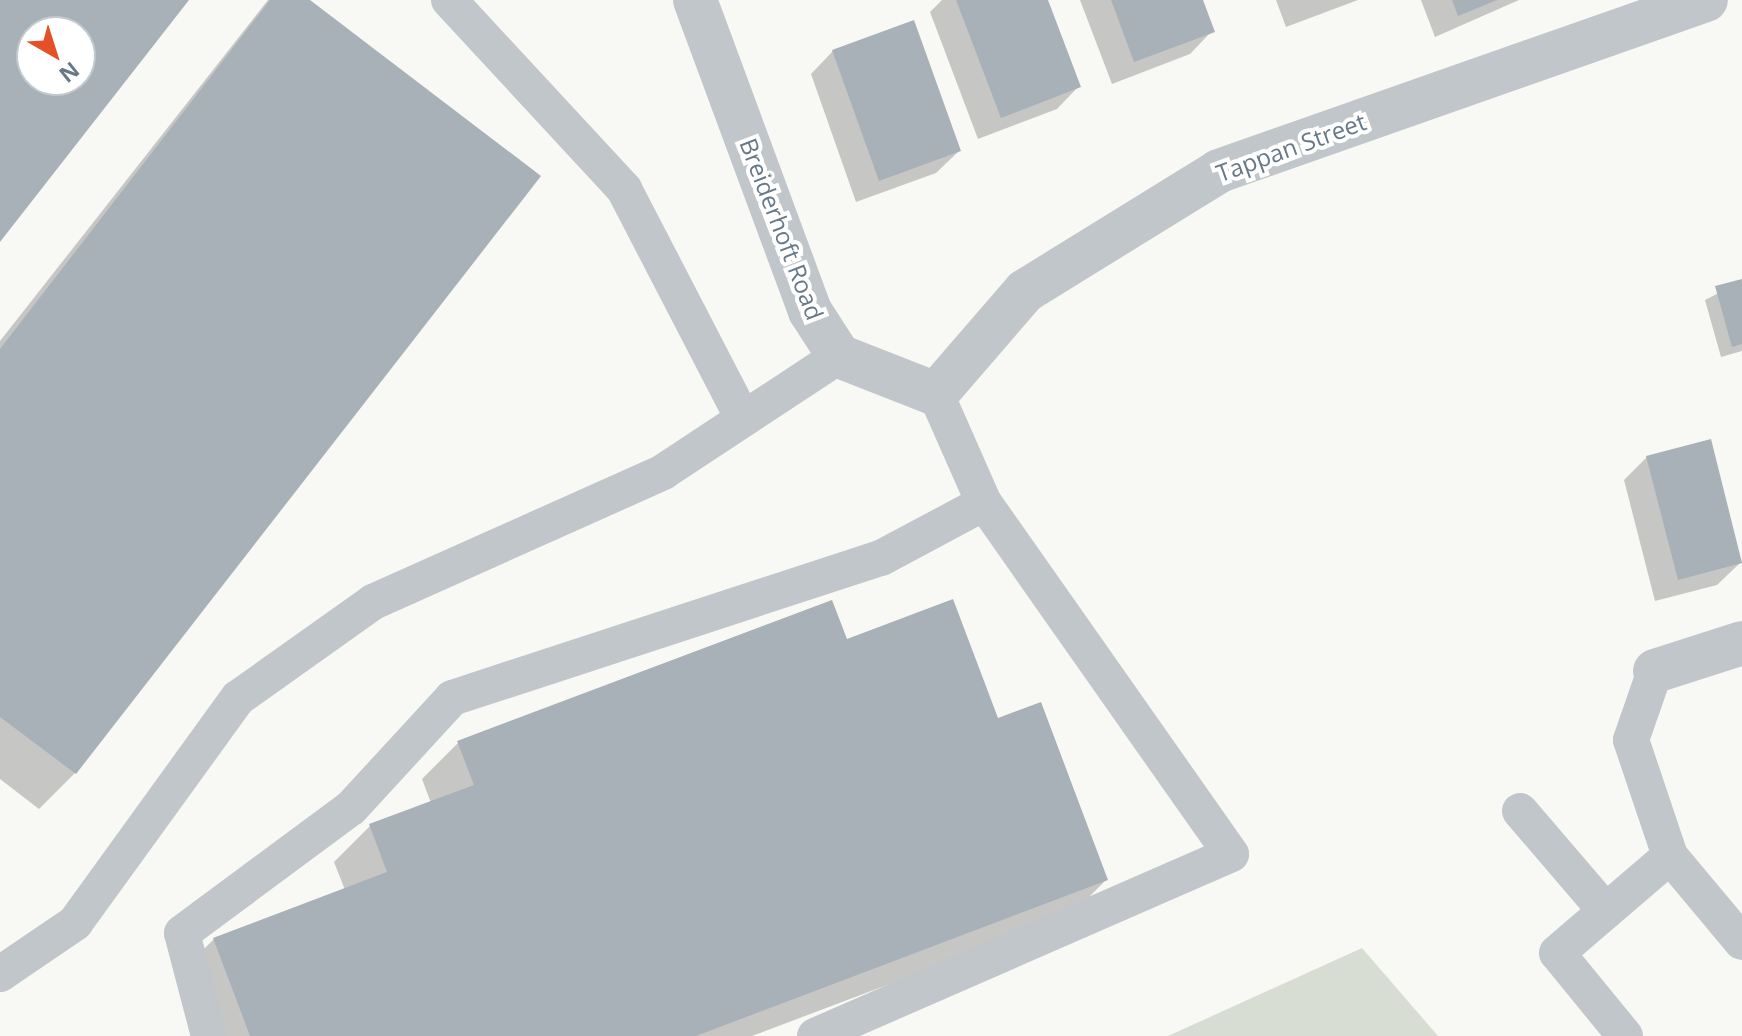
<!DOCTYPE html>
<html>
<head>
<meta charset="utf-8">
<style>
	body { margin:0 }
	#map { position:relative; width:1742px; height:1036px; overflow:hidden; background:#f8f8f5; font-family:"Open Sans",sans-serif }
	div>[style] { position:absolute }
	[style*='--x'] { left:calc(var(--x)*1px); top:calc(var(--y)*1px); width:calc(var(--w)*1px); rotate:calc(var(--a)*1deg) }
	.green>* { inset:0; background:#d8ddd4 }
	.shadow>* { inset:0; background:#0003 }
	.building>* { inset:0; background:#a8b1b7 }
	.lane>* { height:36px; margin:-18px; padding:0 18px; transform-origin:18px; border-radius:18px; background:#c1c6ca }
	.street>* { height:44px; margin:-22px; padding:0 22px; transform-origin:22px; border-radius:22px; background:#c1c6ca }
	span { translate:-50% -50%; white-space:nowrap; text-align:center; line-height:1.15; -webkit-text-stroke:8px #fff; paint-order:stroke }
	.street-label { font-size:24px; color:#677987 }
	.north { position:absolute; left:16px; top:16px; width:80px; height:80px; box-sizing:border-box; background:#fff; border:2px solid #c2c9cf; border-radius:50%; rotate:141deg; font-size:22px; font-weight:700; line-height:32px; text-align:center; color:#677987 }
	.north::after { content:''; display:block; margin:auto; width:28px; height:36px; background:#e45129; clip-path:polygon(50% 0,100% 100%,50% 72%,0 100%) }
</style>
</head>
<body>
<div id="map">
	<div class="green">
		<div style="clip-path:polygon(1362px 948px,1438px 1036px,1168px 1036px)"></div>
	</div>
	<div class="shadow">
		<div style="clip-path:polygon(268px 0,307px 0,75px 773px,39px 809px,0 779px,0 341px)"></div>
		<div style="clip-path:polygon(942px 0,1046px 0,1079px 86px,1057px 109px,978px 139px,930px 12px)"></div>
		<div style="clip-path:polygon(1080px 0,1201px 0,1212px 31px,1190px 54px,1112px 84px)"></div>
		<div style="clip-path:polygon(1276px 0,1358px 0,1286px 27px)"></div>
		<div style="clip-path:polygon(1421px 0,1519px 0,1435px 37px)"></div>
		<div style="clip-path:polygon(833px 51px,959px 151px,936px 173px,856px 202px,811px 74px)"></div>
		<div style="clip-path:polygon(1742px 281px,1742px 351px,1721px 357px,1705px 300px)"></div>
		<div style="clip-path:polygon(1647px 457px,1740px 563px,1717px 585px,1655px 601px,1624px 480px)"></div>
		<div style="clip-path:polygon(845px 642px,997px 721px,1106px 880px,1070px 916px,752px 1036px,200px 1036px,178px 975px,214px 939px,345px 890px,334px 862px,370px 826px,431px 803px,422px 779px,458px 743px)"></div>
	</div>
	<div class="building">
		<div style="clip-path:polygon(evenodd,0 0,189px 0,0 242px,0 0,32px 32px,80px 32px,80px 80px,32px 80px,32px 32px)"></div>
		<div style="clip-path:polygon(270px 0,310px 0,541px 176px,76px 774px,0 717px,0 349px)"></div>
		<div style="clip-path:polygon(956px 0,1048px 0,1081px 87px,1001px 118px)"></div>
		<div style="clip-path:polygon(1111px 0,1203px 0,1215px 32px,1134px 62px)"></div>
		<div style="clip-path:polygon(1452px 0,1497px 0,1458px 16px)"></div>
		<div style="clip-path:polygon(914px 20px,961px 151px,879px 181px,832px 50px)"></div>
		<div style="clip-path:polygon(1742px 279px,1742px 344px,1732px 347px,1715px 286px)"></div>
		<div style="clip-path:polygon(1711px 439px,1742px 563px,1678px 580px,1646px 456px)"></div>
		<div style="clip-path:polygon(953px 599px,998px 718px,1041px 702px,1108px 880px,696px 1036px,250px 1036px,213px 938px,387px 872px,369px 824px,474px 785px,457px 741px,832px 600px,847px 639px)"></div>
	</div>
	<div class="lane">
		<div style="--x:449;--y:0;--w:258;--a:47.2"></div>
		<div style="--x:624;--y:189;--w:259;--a:62.6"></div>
		<div style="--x:1655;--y:671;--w:73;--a:109.2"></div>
		<div style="--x:1631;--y:740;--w:122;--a:71.4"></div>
		<div style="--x:1520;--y:811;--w:130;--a:49.4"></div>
		<div style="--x:0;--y:974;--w:91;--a:-34.2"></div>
		<div style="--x:75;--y:923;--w:278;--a:-54.1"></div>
		<div style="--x:238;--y:698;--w:166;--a:-35.4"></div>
		<div style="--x:373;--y:602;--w:318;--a:-24.1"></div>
		<div style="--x:663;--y:472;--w:211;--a:-33.4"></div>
		<div style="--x:209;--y:1036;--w:106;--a:-104.7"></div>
		<div style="--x:182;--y:933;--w:210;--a:-36.5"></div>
		<div style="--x:351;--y:808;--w:149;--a:-47.4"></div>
		<div style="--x:452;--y:698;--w:451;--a:-18.1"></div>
		<div style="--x:881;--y:558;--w:117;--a:-28.1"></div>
		<div style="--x:815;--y:1036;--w:454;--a:-23.6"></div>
		<div style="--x:1231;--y:854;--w:429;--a:-125.1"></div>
		<div style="--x:984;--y:503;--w:119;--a:-113.8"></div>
		<div style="--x:1625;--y:1036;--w:107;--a:-129.3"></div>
		<div style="--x:1557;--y:953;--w:149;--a:-40.6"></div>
		<div style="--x:1670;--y:856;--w:112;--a:50.1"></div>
	</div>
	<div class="street">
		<div style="--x:695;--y:0;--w:332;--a:69.7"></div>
		<div style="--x:810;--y:311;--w:54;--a:57.2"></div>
		<div style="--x:839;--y:356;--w:104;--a:21.4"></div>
		<div style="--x:936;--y:394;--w:136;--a:-49.2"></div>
		<div style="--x:1025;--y:291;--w:228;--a:-31.7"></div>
		<div style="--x:1219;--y:171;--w:516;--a:-19.35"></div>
		<div style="--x:1655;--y:671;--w:91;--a:-17.8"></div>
	</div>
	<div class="street-label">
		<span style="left:1291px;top:147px;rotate:-20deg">Tappan Street</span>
		<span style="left:782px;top:229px;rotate:69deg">Breiderhoft Road</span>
	</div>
	<div class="north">N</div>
</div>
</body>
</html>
